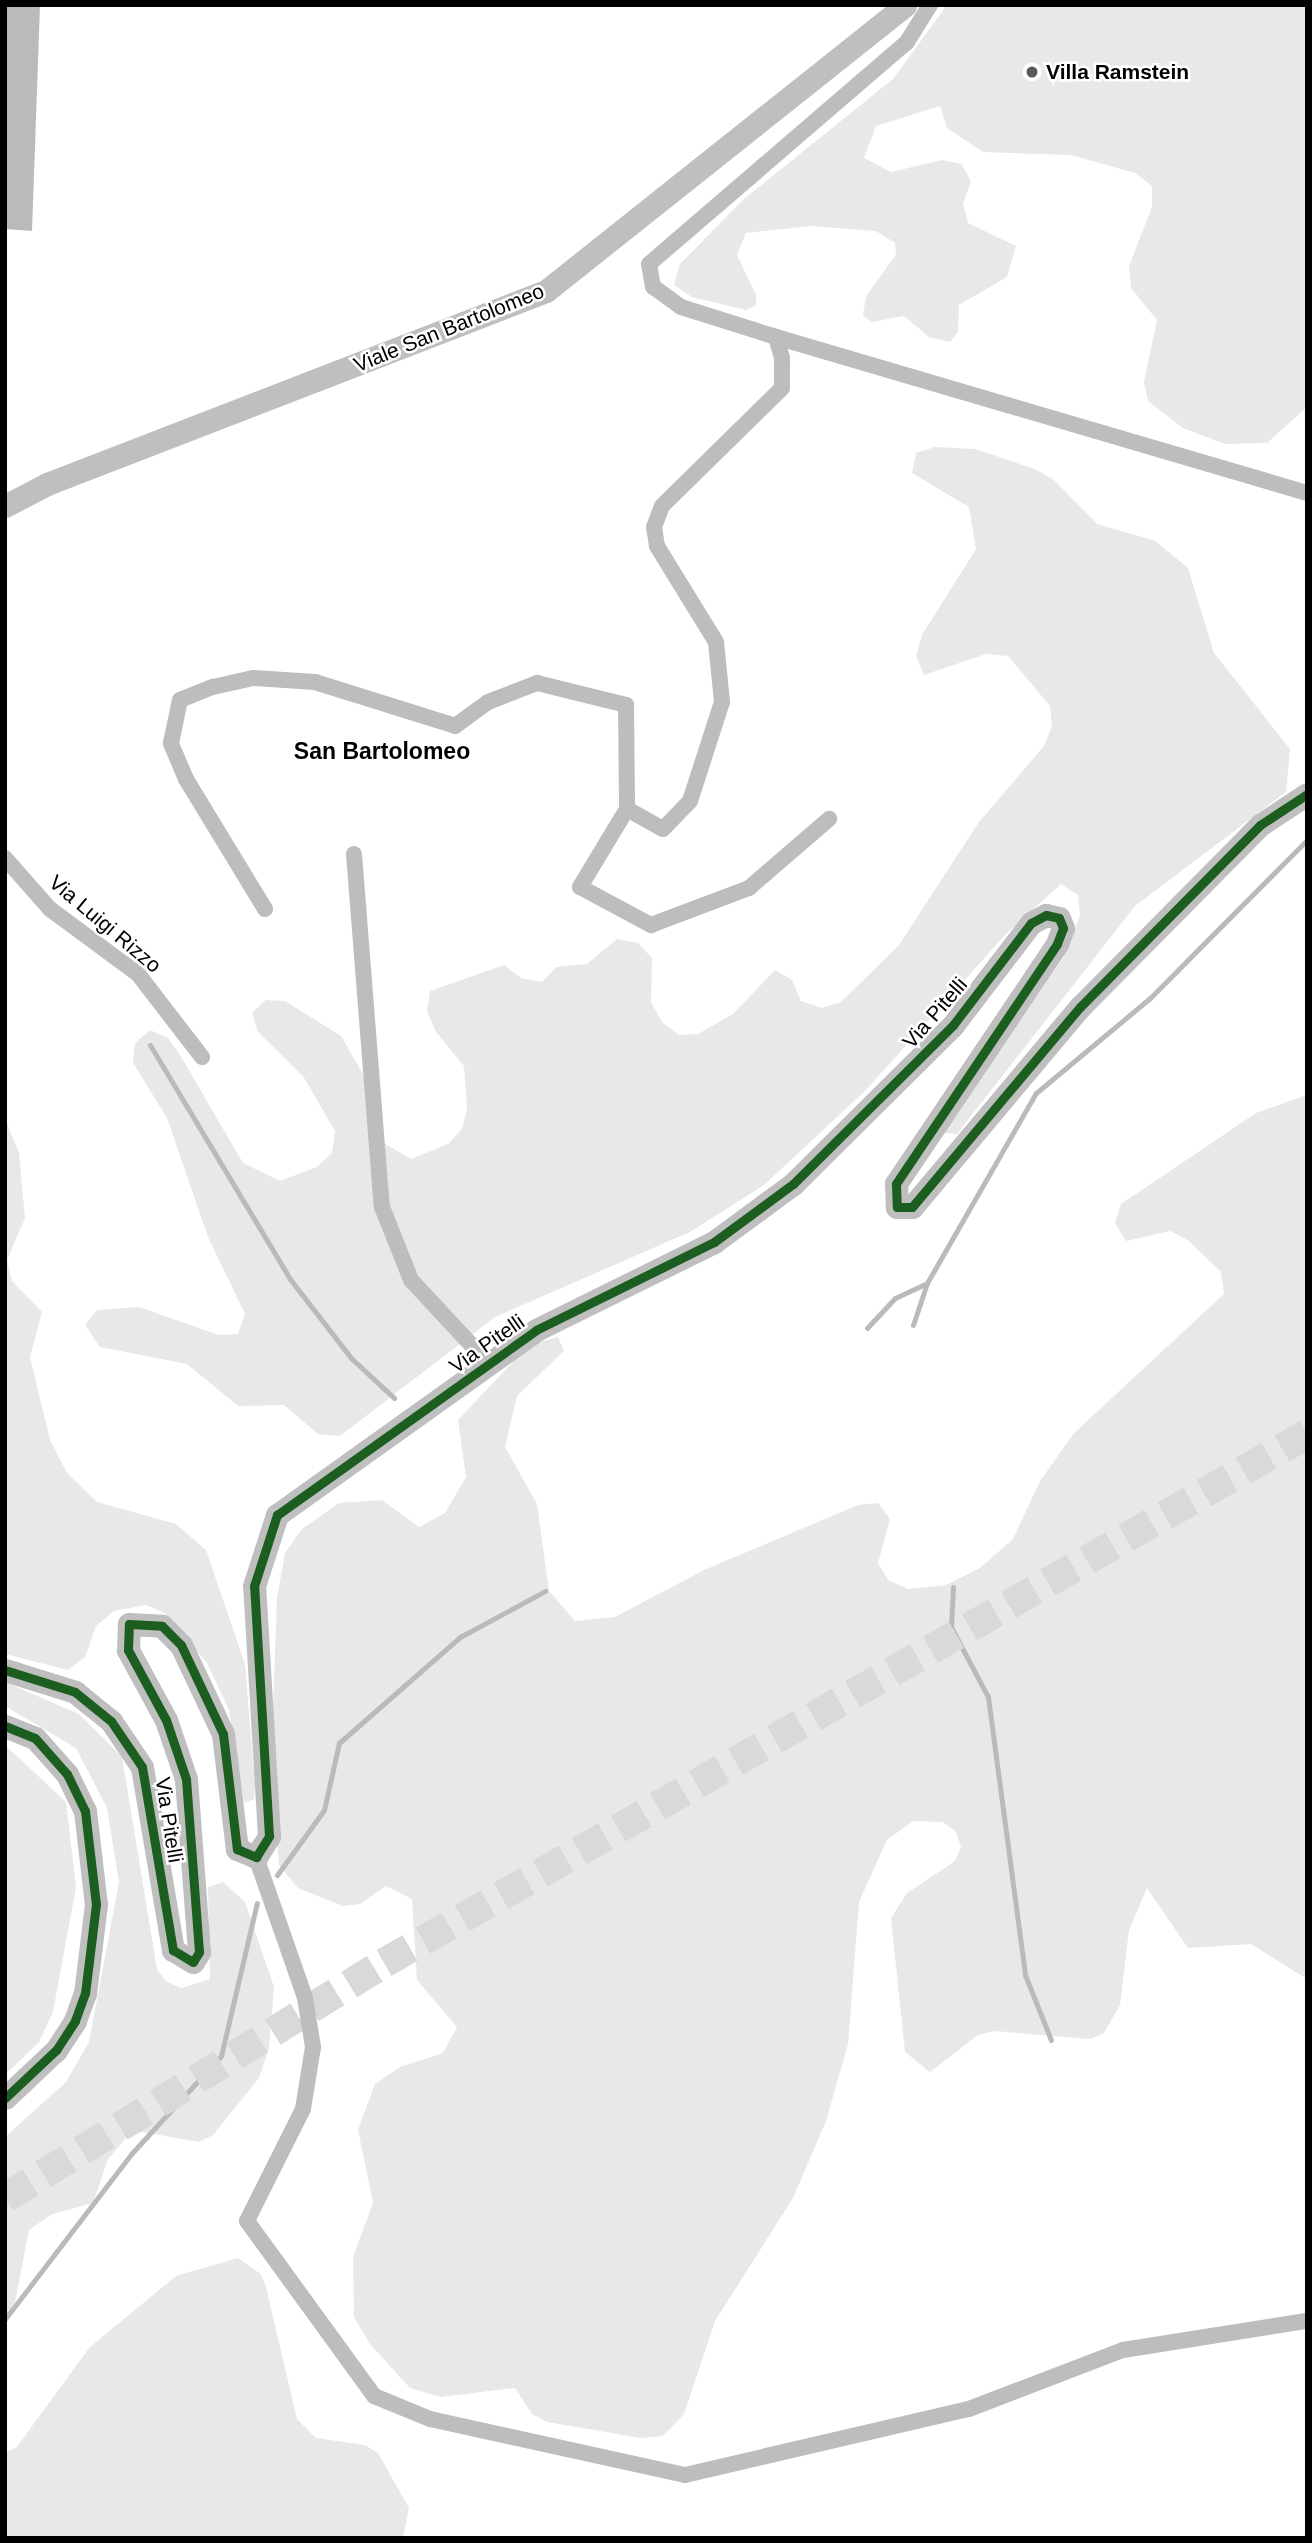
<!DOCTYPE html>
<html>
<head>
<meta charset="utf-8">
<style>
	body { margin:0 }
	#map { position:relative; width:1312px; height:2543px; overflow:hidden; background:#fff; font-family:Helvetica,sans-serif }
	div>[style] { position:absolute }
	[style*='--x'] { left:calc(var(--x)*1px); top:calc(var(--y)*1px); width:calc(var(--w)*1px); rotate:calc(var(--a)*1deg) }
	.green>* { inset:0; background:#e8e8e8 }
	.water>* { inset:0; background:#bababa }
	.stream>* { height:5px; margin:-2.5px; padding:0 2.5px; transform-origin:2.5px; border-radius:2.5px; background:#bababa }
	.highway-tunnel>* { height:30px; margin-top:-15px; transform-origin:0; background:repeating-linear-gradient(90deg,#d9d9d9 0 30px,transparent 0 45px) }
	.street>* { height:16px; margin:-8px; padding:0 8px; transform-origin:8px; border-radius:8px; background:#bdbdbd }
	.secondary>* { height:23px; margin:-11.5px; padding:0 11.5px; transform-origin:11.5px; border-radius:11.5px; background:#bfbfbf }
	.cycleway>* { height:9px; margin:-4.5px; padding:0 4.5px; transform-origin:4.5px; border-radius:4.5px; background:#1b5e20 }
	.dots>* { width:19px; height:19px; translate:-50% -50%; box-sizing:border-box; border:4px solid #fff; border-radius:50% }
	span { translate:-50% -50%; white-space:nowrap; text-align:center; line-height:1.15; -webkit-text-stroke:5px #fff; paint-order:stroke }
	.poi-label { font-size:21px; color:#000; font-weight:700 }
	.left { translate:0 -50%; text-align:left }
	.street-label { font-size:21px; color:#000 }
	.neighbourhood-label { font-size:23px; color:#000; font-weight:700 }
	.frame { position:absolute; inset:0; border:7px solid #000; pointer-events:none }
</style>
</head>
<body>
<div id="map">
	<div class="green">
		<div style="clip-path:polygon(947px 5px,1307px 5px,1307px 407px,1267px 443px,1225px 444px,1183px 428px,1148px 401px,1144px 382px,1157px 320px,1131px 288px,1129px 266px,1152px 207px,1152px 186px,1135px 173px,1071px 155px,983px 152px,947px 128px,940px 106px,876px 126px,864px 158px,891px 172px,942px 160px,962px 164px,971px 182px,963px 203px,968px 223px,1016px 246px,1007px 277px,959px 305px,958px 332px,950px 342px,929px 337px,904px 316px,872px 322px,863px 316px,866px 296px,896px 255px,895px 243px,876px 231px,812px 226px,746px 233px,737px 255px,756px 295px,756px 305px,746px 310px,692px 297px,674px 285px,680px 264px,744px 199px,893px 79px)"></div>
		<div style="clip-path:polygon(935px 447px,975px 449px,1035px 469px,1054px 480px,1097px 524px,1155px 541px,1188px 568px,1214px 653px,1290px 749px,1286px 792px,1135px 906px,957px 1134px,941px 1133px,1064px 957px,1080px 915px,1078px 895px,1061px 884px,1005px 935px,865px 1091px,764px 1185px,690px 1232px,495px 1317px,340px 1436px,318px 1434px,284px 1405px,238px 1406px,187px 1364px,100px 1347px,85px 1325px,97px 1310px,139px 1307px,219px 1335px,238px 1334px,245px 1314px,208px 1237px,167px 1118px,133px 1063px,135px 1043px,150px 1030px,168px 1038px,180px 1055px,243px 1163px,280px 1181px,317px 1167px,332px 1153px,335px 1131px,303px 1076px,258px 1032px,252px 1013px,266px 1000px,285px 1001px,341px 1036px,363px 1074px,377px 1139px,411px 1159px,448px 1144px,462px 1129px,467px 1108px,464px 1066px,436px 1032px,427px 1011px,430px 991px,504px 965px,521px 978px,542px 982px,556px 967px,587px 964px,617px 939px,638px 943px,652px 958px,651px 1002px,662px 1022px,679px 1035px,698px 1034px,733px 1014px,775px 970px,792px 980px,801px 1001px,822px 1008px,841px 1002px,899px 945px,979px 822px,1044px 746px,1052px 726px,1050px 706px,1008px 656px,986px 654px,924px 675px,916px 656px,922px 635px,976px 549px,969px 507px,912px 473px,916px 453px)"></div>
		<div style="clip-path:polygon(1307px 1095px,1307px 1979px,1251px 1944px,1188px 1948px,1147px 1888px,1129px 1930px,1120px 2005px,1104px 2033px,1091px 2039px,995px 2031px,978px 2035px,930px 2072px,905px 2052px,891px 1918px,907px 1893px,955px 1861px,961px 1847px,956px 1832px,943px 1822px,913px 1821px,887px 1840px,859px 1902px,848px 2044px,826px 2121px,793px 2198px,715px 2321px,684px 2414px,674px 2425px,663px 2436px,641px 2438px,547px 2422px,532px 2414px,515px 2388px,441px 2397px,410px 2388px,370px 2344px,354px 2317px,353px 2257px,373px 2203px,358px 2130px,375px 2084px,400px 2067px,443px 2053px,457px 2027px,417px 1980px,412px 1899px,386px 1886px,360px 1904px,343px 1906px,298px 1888px,279px 1865px,271px 1763px,277px 1598px,285px 1553px,302px 1529px,339px 1503px,382px 1500px,419px 1527px,445px 1513px,466px 1477px,458px 1420px,529px 1345px,558px 1337px,564px 1351px,517px 1396px,505px 1447px,537px 1504px,549px 1591px,575px 1621px,615px 1617px,704px 1570px,858px 1505px,878px 1503px,890px 1519px,878px 1563px,888px 1580px,908px 1589px,946px 1585px,980px 1568px,1013px 1539px,1040px 1481px,1074px 1433px,1224px 1294px,1221px 1272px,1189px 1241px,1170px 1231px,1126px 1241px,1115px 1223px,1121px 1204px,1256px 1113px)"></div>
		<div style="clip-path:polygon(5px 1119px,19px 1153px,25px 1218px,7px 1260px,12px 1281px,42px 1312px,30px 1357px,50px 1440px,67px 1473px,97px 1502px,176px 1524px,206px 1550px,245px 1664px,255px 1786px,254px 1799px,244px 1803px,229px 1710px,207px 1663px,166px 1614px,146px 1605px,114px 1611px,96px 1626px,85px 1657px,68px 1670px,5px 1654px)"></div>
		<div style="clip-path:polygon(5px 1682px,79px 1714px,122px 1757px,157px 1969px,166px 1981px,181px 1988px,210px 1979px,208px 1887px,223px 1882px,245px 1902px,274px 1987px,269px 2048px,259px 2078px,213px 2135px,199px 2142px,143px 2132px,128px 2136px,108px 2159px,93px 2203px,52px 2214px,29px 2230px,15px 2302px,5px 2319px,5px 2137px,66px 2082px,89px 2042px,119px 1882px,107px 1808px,76px 1748px,5px 1706px)"></div>
		<div style="clip-path:polygon(5px 1745px,66px 1802px,76px 1887px,53px 2012px,39px 2042px,5px 2075px)"></div>
		<div style="clip-path:polygon(238px 2258px,261px 2274px,266px 2287px,297px 2419px,316px 2438px,365px 2445px,378px 2453px,409px 2508px,403px 2537px,5px 2538px,5px 2452px,16px 2448px,90px 2347px,176px 2276px)"></div>
	</div>
	<div class="water">
		<div style="clip-path:polygon(5px 5px,40px 5px,32px 231px,5px 229px)"></div>
	</div>
	<div class="stream">
		<div style="--x:150;--y:1045;--w:273;--a:59.1"></div>
		<div style="--x:290;--y:1279;--w:100;--a:52.3"></div>
		<div style="--x:351;--y:1358;--w:59;--a:42.9"></div>
		<div style="--x:913;--y:1325;--w:44;--a:-71.6"></div>
		<div style="--x:927;--y:1283;--w:219;--a:-60.2"></div>
		<div style="--x:1036;--y:1093;--w:148;--a:-39.8"></div>
		<div style="--x:1150;--y:998;--w:223;--a:-45.2"></div>
		<div style="--x:867;--y:1328;--w:41;--a:-47"></div>
		<div style="--x:895;--y:1298;--w:35;--a:-25"></div>
		<div style="--x:953;--y:1587;--w:40;--a:92.9"></div>
		<div style="--x:951;--y:1627;--w:79;--a:62.1"></div>
		<div style="--x:988;--y:1697;--w:280;--a:82.4"></div>
		<div style="--x:1025;--y:1975;--w:70;--a:68.2"></div>
		<div style="--x:277;--y:1875;--w:80;--a:-54.1"></div>
		<div style="--x:324;--y:1810;--w:69;--a:-77.4"></div>
		<div style="--x:339;--y:1743;--w:161;--a:-41.2"></div>
		<div style="--x:460;--y:1637;--w:97;--a:-28.4"></div>
		<div style="--x:5;--y:2319;--w:209;--a:-52.6"></div>
		<div style="--x:132;--y:2153;--w:132;--a:-47.5"></div>
		<div style="--x:221;--y:2056;--w:157;--a:-76.8"></div>
	</div>
	<div class="highway-tunnel">
		<div style="--x:5;--y:2198;--w:446;--a:-31.8"></div>
		<div style="--x:384;--y:1963;--w:1064;--a:-29.82"></div>
	</div>
	<div class="street">
		<div style="--x:776;--y:337;--w:553;--a:16.37"></div>
		<div style="--x:627;--y:809;--w:91;--a:121.1"></div>
		<div style="--x:580;--y:887;--w:81;--a:28.2"></div>
		<div style="--x:651;--y:925;--w:105;--a:-20.7"></div>
		<div style="--x:749;--y:888;--w:106;--a:-40.8"></div>
		<div style="--x:354;--y:854;--w:354;--a:85.5"></div>
		<div style="--x:382;--y:1207;--w:79;--a:68.3"></div>
		<div style="--x:411;--y:1280;--w:113;--a:47.1"></div>
		<div style="--x:5;--y:858;--w:68;--a:48.6"></div>
		<div style="--x:50;--y:909;--w:109;--a:36.5"></div>
		<div style="--x:138;--y:974;--w:105;--a:52.4"></div>
		<div style="--x:265;--y:909;--w:152;--a:-121.3"></div>
		<div style="--x:186;--y:779;--w:39;--a:-113"></div>
		<div style="--x:171;--y:743;--w:44;--a:-78.2"></div>
		<div style="--x:180;--y:700;--w:35;--a:-22"></div>
		<div style="--x:213;--y:687;--w:41;--a:-12.7"></div>
		<div style="--x:253;--y:678;--w:62;--a:3.7"></div>
		<div style="--x:315;--y:682;--w:147;--a:17.4"></div>
		<div style="--x:455;--y:726;--w:41;--a:-36"></div>
		<div style="--x:488;--y:702;--w:53;--a:-21.2"></div>
		<div style="--x:537;--y:683;--w:92;--a:13.9"></div>
		<div style="--x:626;--y:705;--w:104;--a:89.4"></div>
		<div style="--x:627;--y:809;--w:41;--a:29.1"></div>
		<div style="--x:663;--y:829;--w:39;--a:-46"></div>
		<div style="--x:690;--y:801;--w:104;--a:-72.1"></div>
		<div style="--x:722;--y:702;--w:60;--a:-95.7"></div>
		<div style="--x:716;--y:642;--w:113;--a:-121.6"></div>
		<div style="--x:657;--y:546;--w:19;--a:-99"></div>
		<div style="--x:654;--y:527;--w:22;--a:-69"></div>
		<div style="--x:662;--y:506;--w:168;--a:-44.5"></div>
		<div style="--x:782;--y:388;--w:30;--a:-90"></div>
		<div style="--x:782;--y:358;--w:22;--a:-106"></div>
		<div style="--x:776;--y:337;--w:100;--a:-162.5"></div>
		<div style="--x:681;--y:307;--w:34;--a:-144"></div>
		<div style="--x:653;--y:287;--w:23;--a:-100"></div>
		<div style="--x:649;--y:264;--w:340;--a:-40.7"></div>
		<div style="--x:907;--y:42;--w:44;--a:-58.1"></div>
		<div style="--x:256;--y:1857;--w:149;--a:70.8"></div>
		<div style="--x:305;--y:1998;--w:50;--a:80.7"></div>
		<div style="--x:313;--y:2047;--w:63;--a:99.2"></div>
		<div style="--x:303;--y:2109;--w:125;--a:116.6"></div>
		<div style="--x:247;--y:2221;--w:216;--a:54"></div>
		<div style="--x:374;--y:2396;--w:61;--a:22.3"></div>
		<div style="--x:430;--y:2419;--w:261;--a:12.4"></div>
		<div style="--x:685;--y:2475;--w:292;--a:-13.1"></div>
		<div style="--x:969;--y:2409;--w:165;--a:-21"></div>
		<div style="--x:1123;--y:2350;--w:186;--a:-9"></div>
	</div>
	<div class="secondary">
		<div style="--x:5;--y:506;--w:47;--a:-27.6"></div>
		<div style="--x:47;--y:484;--w:535;--a:-21.15"></div>
		<div style="--x:546;--y:291;--w:459;--a:-38.5"></div>
		<div style="--x:5;--y:1670;--w:73;--a:17.4"></div>
		<div style="--x:75;--y:1692;--w:46;--a:38.9"></div>
		<div style="--x:111;--y:1721;--w:55;--a:56"></div>
		<div style="--x:142;--y:1767;--w:186;--a:80.4"></div>
		<div style="--x:173;--y:1950;--w:23;--a:31"></div>
		<div style="--x:193;--y:1962;--w:12;--a:-59"></div>
		<div style="--x:199;--y:1952;--w:173;--a:-94.3"></div>
		<div style="--x:186;--y:1779;--w:62;--a:-108.7"></div>
		<div style="--x:166;--y:1720;--w:80;--a:-118.5"></div>
		<div style="--x:128;--y:1650;--w:26;--a:-88"></div>
		<div style="--x:129;--y:1624;--w:33;--a:3"></div>
		<div style="--x:162;--y:1626;--w:27;--a:45"></div>
		<div style="--x:181;--y:1645;--w:98;--a:64.7"></div>
		<div style="--x:223;--y:1734;--w:116;--a:83.1"></div>
		<div style="--x:237;--y:1849;--w:21;--a:23"></div>
		<div style="--x:256;--y:1857;--w:25;--a:-58"></div>
		<div style="--x:269;--y:1836;--w:250;--a:-93.4"></div>
		<div style="--x:254;--y:1586;--w:75;--a:-72.1"></div>
		<div style="--x:277;--y:1515;--w:318;--a:-35.5"></div>
		<div style="--x:536;--y:1330;--w:199;--a:-26.3"></div>
		<div style="--x:714;--y:1242;--w:98;--a:-36.3"></div>
		<div style="--x:793;--y:1184;--w:226;--a:-44.8"></div>
		<div style="--x:953;--y:1025;--w:128;--a:-52.6"></div>
		<div style="--x:1031;--y:923;--w:17;--a:-28"></div>
		<div style="--x:1046;--y:915;--w:13;--a:13"></div>
		<div style="--x:1059;--y:918;--w:11;--a:68"></div>
		<div style="--x:1063;--y:928;--w:17;--a:111"></div>
		<div style="--x:1057;--y:944;--w:289;--a:123.9"></div>
		<div style="--x:896;--y:1184;--w:23;--a:88"></div>
		<div style="--x:897;--y:1207;--w:15;--a:0"></div>
		<div style="--x:912;--y:1207;--w:261;--a:-50"></div>
		<div style="--x:1080;--y:1007;--w:256;--a:-45.3"></div>
		<div style="--x:1260;--y:825;--w:56;--a:-33.4"></div>
		<div style="--x:5;--y:1726;--w:32;--a:22"></div>
		<div style="--x:35;--y:1738;--w:48;--a:48.4"></div>
		<div style="--x:67;--y:1774;--w:41;--a:64.1"></div>
		<div style="--x:85;--y:1811;--w:94;--a:83.3"></div>
		<div style="--x:96;--y:1904;--w:90;--a:97"></div>
		<div style="--x:85;--y:1993;--w:30;--a:110"></div>
		<div style="--x:75;--y:2021;--w:35;--a:123"></div>
		<div style="--x:56;--y:2050;--w:70;--a:136.7"></div>
	</div>
	<div class="cycleway">
		<div style="--x:5;--y:1670;--w:73;--a:17.4"></div>
		<div style="--x:75;--y:1692;--w:46;--a:38.9"></div>
		<div style="--x:111;--y:1721;--w:55;--a:56"></div>
		<div style="--x:142;--y:1767;--w:186;--a:80.4"></div>
		<div style="--x:173;--y:1950;--w:23;--a:31"></div>
		<div style="--x:193;--y:1962;--w:12;--a:-59"></div>
		<div style="--x:199;--y:1952;--w:173;--a:-94.3"></div>
		<div style="--x:186;--y:1779;--w:62;--a:-108.7"></div>
		<div style="--x:166;--y:1720;--w:80;--a:-118.5"></div>
		<div style="--x:128;--y:1650;--w:26;--a:-88"></div>
		<div style="--x:129;--y:1624;--w:33;--a:3"></div>
		<div style="--x:162;--y:1626;--w:27;--a:45"></div>
		<div style="--x:181;--y:1645;--w:98;--a:64.7"></div>
		<div style="--x:223;--y:1734;--w:116;--a:83.1"></div>
		<div style="--x:237;--y:1849;--w:21;--a:23"></div>
		<div style="--x:256;--y:1857;--w:25;--a:-58"></div>
		<div style="--x:269;--y:1836;--w:250;--a:-93.4"></div>
		<div style="--x:254;--y:1586;--w:75;--a:-72.1"></div>
		<div style="--x:277;--y:1515;--w:318;--a:-35.5"></div>
		<div style="--x:536;--y:1330;--w:199;--a:-26.3"></div>
		<div style="--x:714;--y:1242;--w:98;--a:-36.3"></div>
		<div style="--x:793;--y:1184;--w:226;--a:-44.8"></div>
		<div style="--x:953;--y:1025;--w:128;--a:-52.6"></div>
		<div style="--x:1031;--y:923;--w:17;--a:-28"></div>
		<div style="--x:1046;--y:915;--w:13;--a:13"></div>
		<div style="--x:1059;--y:918;--w:11;--a:68"></div>
		<div style="--x:1063;--y:928;--w:17;--a:111"></div>
		<div style="--x:1057;--y:944;--w:289;--a:123.9"></div>
		<div style="--x:896;--y:1184;--w:23;--a:88"></div>
		<div style="--x:897;--y:1207;--w:15;--a:0"></div>
		<div style="--x:912;--y:1207;--w:261;--a:-50"></div>
		<div style="--x:1080;--y:1007;--w:256;--a:-45.3"></div>
		<div style="--x:1260;--y:825;--w:56;--a:-33.4"></div>
		<div style="--x:5;--y:1726;--w:32;--a:22"></div>
		<div style="--x:35;--y:1738;--w:48;--a:48.4"></div>
		<div style="--x:67;--y:1774;--w:41;--a:64.1"></div>
		<div style="--x:85;--y:1811;--w:94;--a:83.3"></div>
		<div style="--x:96;--y:1904;--w:90;--a:97"></div>
		<div style="--x:85;--y:1993;--w:30;--a:110"></div>
		<div style="--x:75;--y:2021;--w:35;--a:123"></div>
		<div style="--x:56;--y:2050;--w:70;--a:136.7"></div>
	</div>
	<div class="dots">
		<div style="left:1032px;top:72px;background:#595959"></div>
	</div>
	<div class="poi-label">
		<span class="left" style="left:1046px;top:72px">Villa Ramstein</span>
	</div>
	<div class="street-label">
		<span style="left:449px;top:328px;rotate:-22deg">Viale San Bartolomeo</span>
		<span style="left:105px;top:924px;rotate:40deg">Via Luigi Rizzo</span>
		<span style="left:935px;top:1013px;rotate:-49deg">Via Pitelli</span>
		<span style="left:487px;top:1344px;rotate:-35deg">Via Pitelli</span>
		<span style="left:169px;top:1820px;rotate:81deg">Via Pitelli</span>
	</div>
	<div class="neighbourhood-label">
		<span style="left:382px;top:751px">San Bartolomeo</span>
	</div>
	<div class="frame"></div>
</div>
</body>
</html>
